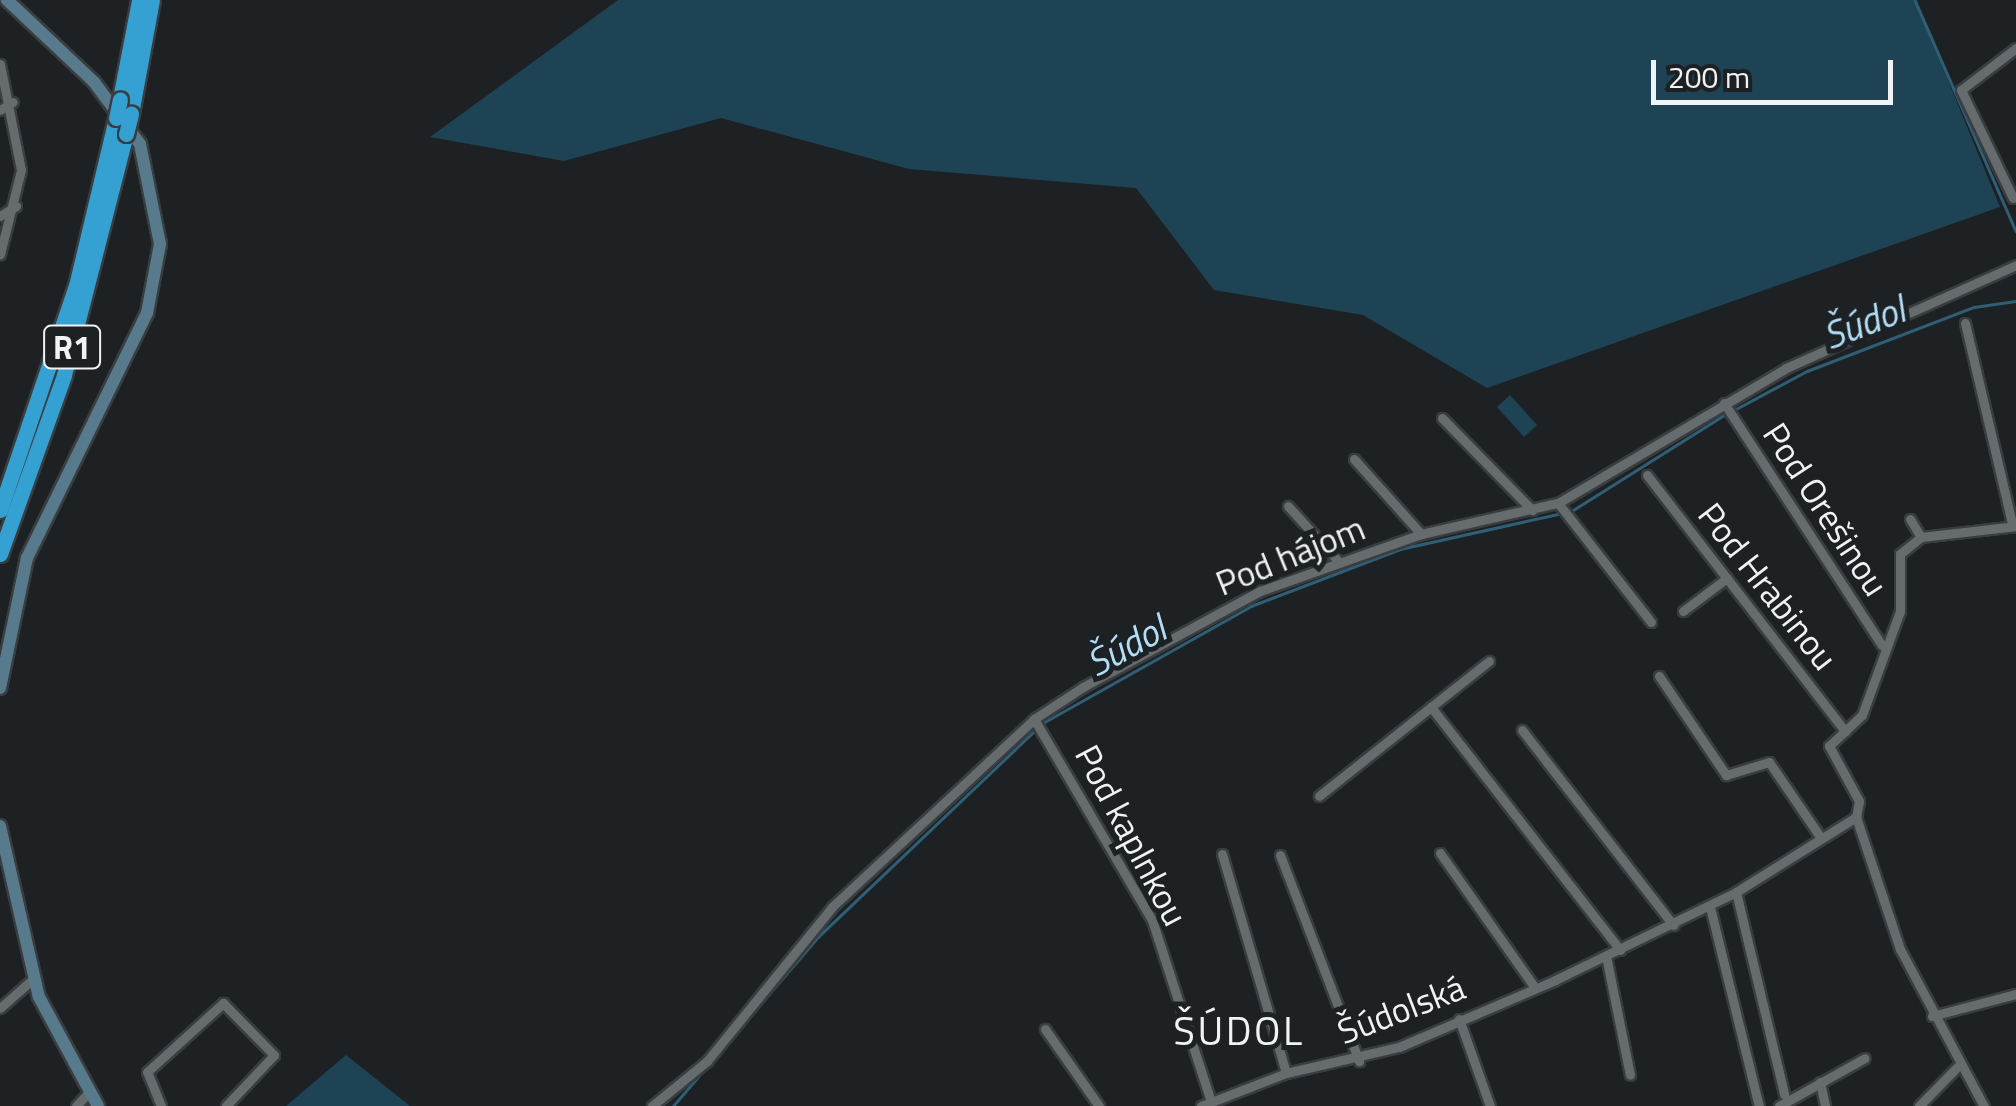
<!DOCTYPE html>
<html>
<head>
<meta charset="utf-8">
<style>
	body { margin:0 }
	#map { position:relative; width:2016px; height:1106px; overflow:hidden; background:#1d2123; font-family:"Titillium Web",sans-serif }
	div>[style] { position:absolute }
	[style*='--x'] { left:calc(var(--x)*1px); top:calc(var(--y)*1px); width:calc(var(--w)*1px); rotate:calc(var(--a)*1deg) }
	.green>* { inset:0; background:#1e4355 }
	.stream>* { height:2.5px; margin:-1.25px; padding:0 1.25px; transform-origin:1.25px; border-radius:1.25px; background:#2f5f77 }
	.roads { filter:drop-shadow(2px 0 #3a3d40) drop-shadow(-2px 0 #3a3d40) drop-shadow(0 2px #3a3d40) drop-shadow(0 -2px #3a3d40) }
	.street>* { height:9px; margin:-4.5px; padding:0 4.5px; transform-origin:4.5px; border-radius:4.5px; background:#666b6e }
	.secondary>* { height:12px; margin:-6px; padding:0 6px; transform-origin:6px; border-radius:6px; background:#577b8c }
	.highway>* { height:15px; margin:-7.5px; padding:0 7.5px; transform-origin:7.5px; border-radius:7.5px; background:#35a1d2 }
	.bridges { filter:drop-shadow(2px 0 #3a3d40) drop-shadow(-2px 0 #3a3d40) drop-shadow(0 2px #3a3d40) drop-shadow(0 -2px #3a3d40) }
	.highway-bridge>* { height:15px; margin:-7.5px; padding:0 7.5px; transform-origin:7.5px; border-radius:7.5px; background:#35a1d2 }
	span { translate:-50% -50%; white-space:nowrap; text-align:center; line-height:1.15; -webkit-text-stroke:10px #1d2123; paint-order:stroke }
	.shield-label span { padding:2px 8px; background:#1d2123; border:2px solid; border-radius:8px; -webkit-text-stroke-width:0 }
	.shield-label { font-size:32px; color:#f0f3f5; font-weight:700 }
	.street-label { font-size:35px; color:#f0f3f5 }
	.water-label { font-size:38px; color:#b2def7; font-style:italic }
	.quarter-label { font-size:40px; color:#f0f3f5; letter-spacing:2.5px }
	.scale { position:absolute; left:1651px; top:60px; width:242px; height:45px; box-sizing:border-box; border:5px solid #f0f3f5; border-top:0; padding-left:12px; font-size:30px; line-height:35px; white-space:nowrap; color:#f0f3f5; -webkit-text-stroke:8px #1d2123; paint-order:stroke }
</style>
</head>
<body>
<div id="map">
	<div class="green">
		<div style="clip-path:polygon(618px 0,1915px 0,2000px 207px,1487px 388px,1363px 315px,1214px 290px,1136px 188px,909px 169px,721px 118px,564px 161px,430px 137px)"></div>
		<div style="clip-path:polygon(1510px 395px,1537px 425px,1524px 437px,1497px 407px)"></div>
		<div style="clip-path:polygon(346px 1055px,410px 1106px,286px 1106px)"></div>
	</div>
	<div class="stream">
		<div style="--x:1915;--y:0;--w:252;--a:66.4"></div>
		<div style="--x:1736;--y:409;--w:81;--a:-28.2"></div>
		<div style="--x:1807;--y:371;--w:179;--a:-21"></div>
		<div style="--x:1974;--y:307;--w:42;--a:-8.1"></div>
		<div style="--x:1570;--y:512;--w:182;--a:-32.2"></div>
		<div style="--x:1041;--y:724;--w:241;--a:-29.3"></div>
		<div style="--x:1251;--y:606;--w:160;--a:-20.9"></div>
		<div style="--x:1400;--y:549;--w:166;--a:-12.5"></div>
		<div style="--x:673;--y:1106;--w:223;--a:-49.4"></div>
		<div style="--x:818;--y:937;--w:300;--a:-43.6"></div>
	</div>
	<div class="roads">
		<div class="street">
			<div style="--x:0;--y:64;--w:108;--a:78.8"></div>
			<div style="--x:21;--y:170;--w:87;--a:104"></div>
			<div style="--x:0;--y:110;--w:15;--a:-32"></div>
			<div style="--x:2013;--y:198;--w:120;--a:-115.7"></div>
			<div style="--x:1961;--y:90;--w:69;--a:-37.4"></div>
			<div style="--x:0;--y:216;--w:19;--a:-32"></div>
			<div style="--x:1965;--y:323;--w:206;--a:76.8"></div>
			<div style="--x:1724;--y:403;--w:289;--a:56.9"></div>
			<div style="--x:1442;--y:418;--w:129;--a:45.6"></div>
			<div style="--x:1354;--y:459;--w:101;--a:48.2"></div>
			<div style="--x:1647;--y:475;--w:324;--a:52.3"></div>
			<div style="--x:1558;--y:503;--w:151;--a:52"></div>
			<div style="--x:1288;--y:506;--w:76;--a:47.7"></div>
			<div style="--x:1910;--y:519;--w:21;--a:59"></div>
			<div style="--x:1683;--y:611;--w:55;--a:-36.9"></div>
			<div style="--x:1659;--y:676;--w:120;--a:55.9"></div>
			<div style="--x:1726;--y:775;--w:45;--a:-16.8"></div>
			<div style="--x:1769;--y:762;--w:92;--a:55.6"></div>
			<div style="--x:1431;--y:707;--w:74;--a:-38.4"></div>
			<div style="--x:1034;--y:719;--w:233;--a:59.6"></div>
			<div style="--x:1152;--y:920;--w:187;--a:72"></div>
			<div style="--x:1522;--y:730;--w:247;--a:52.2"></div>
			<div style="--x:1319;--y:796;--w:143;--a:-38.5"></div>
			<div style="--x:1431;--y:707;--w:308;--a:52.1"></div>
			<div style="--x:1856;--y:817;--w:16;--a:-79"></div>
			<div style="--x:1859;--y:801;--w:63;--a:-118.6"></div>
			<div style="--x:1829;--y:746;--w:45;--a:-43.2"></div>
			<div style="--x:1862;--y:715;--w:111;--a:-69.9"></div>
			<div style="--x:1900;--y:611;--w:57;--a:-90"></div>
			<div style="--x:1900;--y:554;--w:27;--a:-39"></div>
			<div style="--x:1921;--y:537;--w:96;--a:-6.6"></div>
			<div style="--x:1856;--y:817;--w:139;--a:71.6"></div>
			<div style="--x:1900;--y:949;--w:178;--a:61.9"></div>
			<div style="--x:1440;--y:853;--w:161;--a:54.8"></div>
			<div style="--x:1222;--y:854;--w:228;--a:73.7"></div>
			<div style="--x:1280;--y:855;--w:221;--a:69"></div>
			<div style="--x:1736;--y:892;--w:208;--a:76.6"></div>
			<div style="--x:1710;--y:907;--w:205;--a:76.2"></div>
			<div style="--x:1606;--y:956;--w:121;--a:78.6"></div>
			<div style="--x:0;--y:1008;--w:44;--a:-41.3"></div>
			<div style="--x:1932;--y:1016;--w:87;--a:-14.7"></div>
			<div style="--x:1459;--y:1019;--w:92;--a:70.4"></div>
			<div style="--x:1045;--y:1029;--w:94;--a:55"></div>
			<div style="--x:1820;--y:1082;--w:25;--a:78"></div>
			<div style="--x:76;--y:1106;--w:19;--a:-47"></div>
			<div style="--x:161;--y:1106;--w:37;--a:-112"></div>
			<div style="--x:147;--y:1072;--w:103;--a:-42.2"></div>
			<div style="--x:223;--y:1003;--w:73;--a:45.6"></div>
			<div style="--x:274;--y:1055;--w:70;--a:133.3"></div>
			<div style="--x:652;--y:1106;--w:71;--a:-39.3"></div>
			<div style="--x:707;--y:1061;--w:198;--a:-50.9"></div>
			<div style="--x:832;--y:907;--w:276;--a:-42.9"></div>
			<div style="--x:1034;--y:719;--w:59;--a:-33.1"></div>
			<div style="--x:1083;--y:687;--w:201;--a:-28.5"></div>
			<div style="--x:1260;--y:591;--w:171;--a:-19.5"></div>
			<div style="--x:1421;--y:534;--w:140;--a:-12.8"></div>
			<div style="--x:1558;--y:503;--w:265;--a:-30.6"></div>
			<div style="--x:1786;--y:368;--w:252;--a:-24.1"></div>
			<div style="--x:1201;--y:1106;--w:91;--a:-21.2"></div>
			<div style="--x:1286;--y:1073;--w:116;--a:-13"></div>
			<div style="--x:1399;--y:1047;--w:170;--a:-23.2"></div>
			<div style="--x:1555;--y:980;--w:201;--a:-25.9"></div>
			<div style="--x:1736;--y:892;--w:142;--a:-32"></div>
			<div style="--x:1779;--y:1106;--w:98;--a:-29.2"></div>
			<div style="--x:1919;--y:1106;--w:54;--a:-45.7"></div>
		</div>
		<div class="secondary">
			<div style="--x:0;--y:688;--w:133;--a:-78.3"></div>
			<div style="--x:27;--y:558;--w:273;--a:-63.9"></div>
			<div style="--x:147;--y:313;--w:70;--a:-79.3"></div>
			<div style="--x:160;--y:244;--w:102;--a:-101.3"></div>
			<div style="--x:140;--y:144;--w:77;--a:-126.6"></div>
			<div style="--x:94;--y:82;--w:120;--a:-136.7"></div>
			<div style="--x:0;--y:826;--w:175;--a:77.2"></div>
			<div style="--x:39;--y:997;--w:124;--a:61.6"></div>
		</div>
		<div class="highway">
			<div style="--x:120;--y:99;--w:101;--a:-79.1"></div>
			<div style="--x:131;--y:114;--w:116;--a:-79.6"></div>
			<div style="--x:0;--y:510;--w:237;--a:-71.3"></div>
			<div style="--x:76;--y:286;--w:173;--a:-76.6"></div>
			<div style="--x:0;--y:554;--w:190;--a:-70.3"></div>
			<div style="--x:64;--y:375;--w:249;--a:-75.6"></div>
		</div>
	</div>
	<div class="bridges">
		<div class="highway-bridge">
			<div style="--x:116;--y:118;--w:19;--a:-78"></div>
			<div style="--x:126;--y:134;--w:21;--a:-76"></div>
		</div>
	</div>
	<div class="shield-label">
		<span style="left:72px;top:347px">R1</span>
	</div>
	<div class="street-label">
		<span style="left:1826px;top:509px;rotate:57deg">Pod Orešinou</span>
		<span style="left:1290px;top:555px;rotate:-22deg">Pod hájom</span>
		<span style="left:1768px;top:586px;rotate:52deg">Pod Hrabinou</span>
		<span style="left:1132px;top:835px;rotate:62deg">Pod kaplnkou</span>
		<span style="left:1401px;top:1009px;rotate:-21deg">Šúdolská</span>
	</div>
	<div class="water-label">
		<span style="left:1864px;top:323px;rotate:-21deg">Šúdol</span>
		<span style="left:1126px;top:646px;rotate:-29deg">Šúdol</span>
	</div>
	<div class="quarter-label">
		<span style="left:1239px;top:1031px">ŠÚDOL</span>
	</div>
	<div class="scale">200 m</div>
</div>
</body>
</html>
